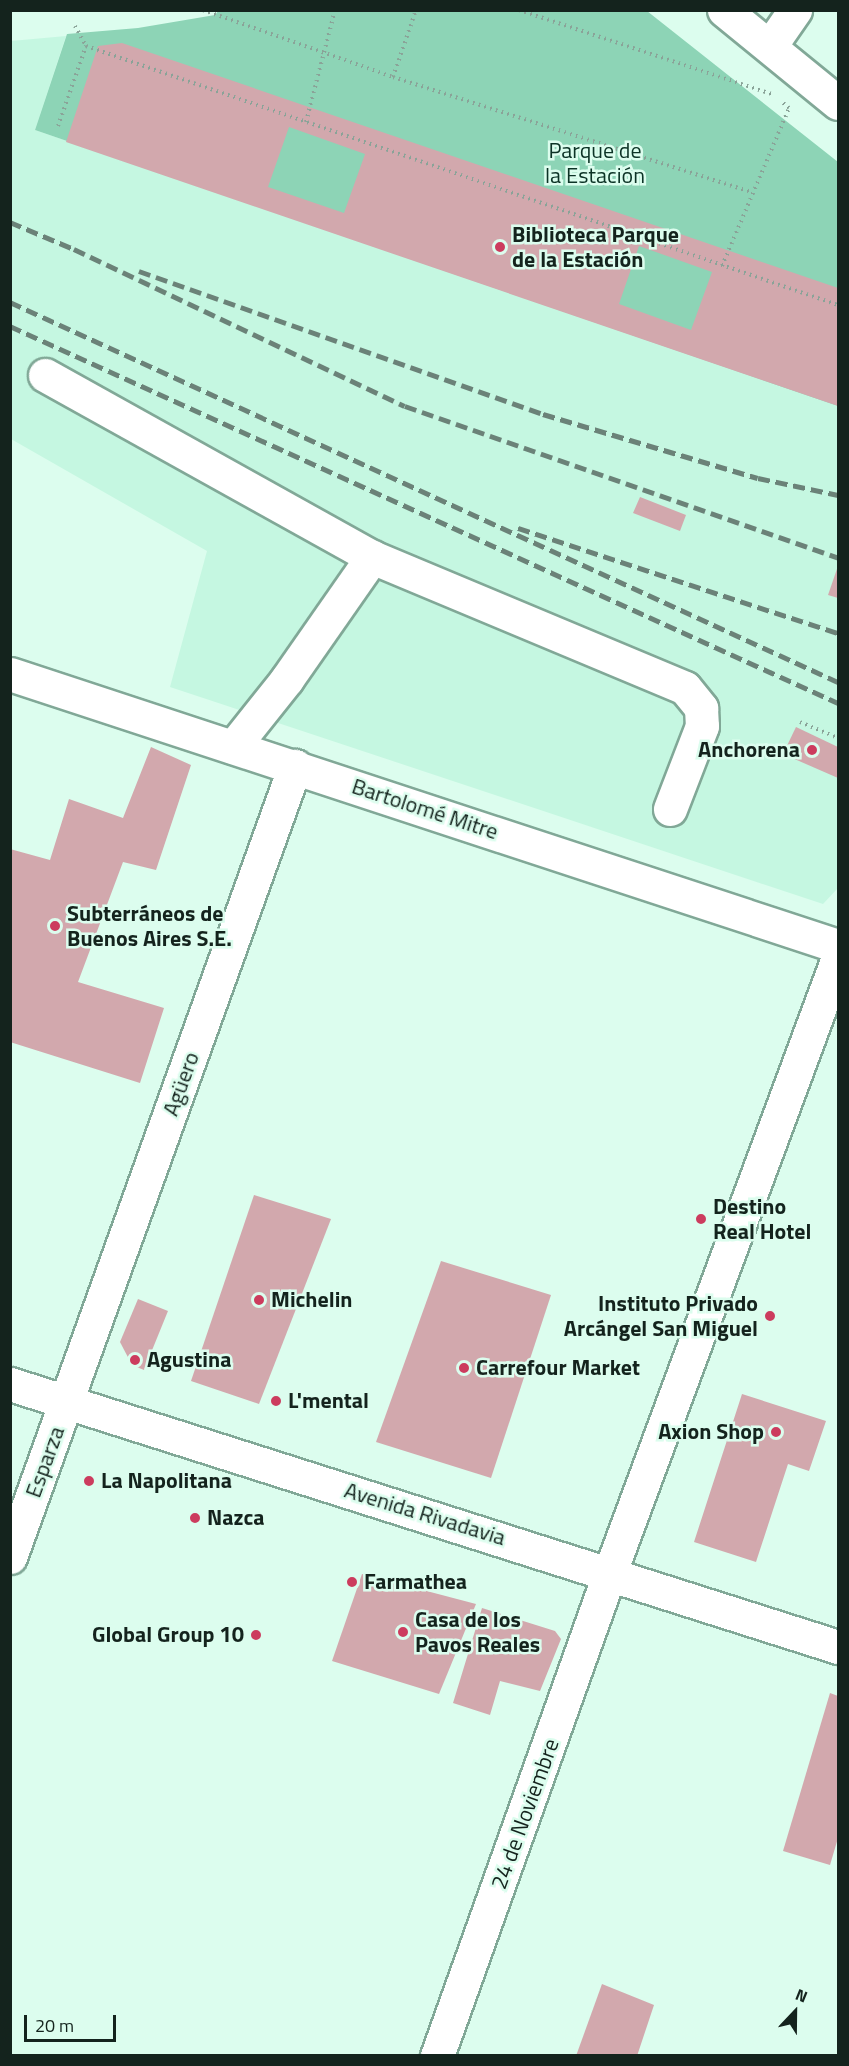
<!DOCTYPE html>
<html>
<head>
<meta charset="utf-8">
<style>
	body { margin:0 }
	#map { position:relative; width:849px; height:2066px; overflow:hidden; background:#dcfdee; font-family:"Titillium Web",sans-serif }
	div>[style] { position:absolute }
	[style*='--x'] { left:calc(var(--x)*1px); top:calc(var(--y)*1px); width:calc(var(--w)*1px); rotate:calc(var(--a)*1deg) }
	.built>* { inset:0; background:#c5f7e1 }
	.green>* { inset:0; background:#8dd4b6 }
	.building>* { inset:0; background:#d2a8ad }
	.path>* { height:4px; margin-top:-2px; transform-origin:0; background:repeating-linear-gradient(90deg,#8aa398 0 1.5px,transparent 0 6px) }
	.roads { filter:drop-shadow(2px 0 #81a897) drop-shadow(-2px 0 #81a897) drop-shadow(0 2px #81a897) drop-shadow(0 -2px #81a897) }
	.minor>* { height:33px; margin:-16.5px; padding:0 16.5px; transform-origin:16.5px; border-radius:16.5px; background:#fff }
	.major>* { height:33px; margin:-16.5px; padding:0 16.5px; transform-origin:16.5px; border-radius:16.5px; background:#fff }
	.rail>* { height:4.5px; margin-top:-2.25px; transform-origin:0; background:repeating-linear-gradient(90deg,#6b8278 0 12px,transparent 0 18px) }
	.dots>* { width:16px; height:16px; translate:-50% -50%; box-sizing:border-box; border:3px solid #dcfdee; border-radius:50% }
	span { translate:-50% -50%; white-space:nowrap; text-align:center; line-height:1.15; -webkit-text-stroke:5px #dcfdee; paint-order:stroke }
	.park-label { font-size:22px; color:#0c3326 }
	.poi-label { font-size:22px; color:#14231d; font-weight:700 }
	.left { translate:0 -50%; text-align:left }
	.right { translate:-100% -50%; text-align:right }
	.street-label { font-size:22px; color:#14231d }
	.frame { position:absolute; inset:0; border:12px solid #14231d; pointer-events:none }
	.north { position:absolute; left:765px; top:1982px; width:60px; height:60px; -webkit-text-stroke:4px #dcfdee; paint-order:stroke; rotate:22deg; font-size:16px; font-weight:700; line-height:24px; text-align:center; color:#14231d }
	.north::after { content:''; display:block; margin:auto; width:21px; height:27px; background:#14231d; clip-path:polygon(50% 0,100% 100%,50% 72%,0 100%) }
	.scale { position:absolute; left:24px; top:2015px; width:92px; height:27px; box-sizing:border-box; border:3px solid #14231d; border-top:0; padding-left:8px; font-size:18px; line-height:21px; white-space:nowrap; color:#14231d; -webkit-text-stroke:4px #dcfdee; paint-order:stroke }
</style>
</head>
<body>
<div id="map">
	<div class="built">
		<div style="clip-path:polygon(66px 36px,35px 130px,838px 406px,838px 888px,823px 904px,170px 687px,207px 551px,11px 439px,11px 41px)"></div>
	</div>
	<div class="green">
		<div style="clip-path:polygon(219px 10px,647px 11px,838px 162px,838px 406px,35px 130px,67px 34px,138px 28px,215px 15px)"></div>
	</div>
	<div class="building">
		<div style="clip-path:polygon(evenodd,122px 43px,838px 288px,838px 406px,66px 142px,98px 46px,122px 43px,289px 127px,365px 154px,344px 213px,268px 187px,289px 127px,122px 43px,639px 246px,712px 272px,691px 330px,619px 304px,639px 246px)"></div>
		<div style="clip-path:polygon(640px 497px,686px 515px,680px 531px,633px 513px)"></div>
		<div style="clip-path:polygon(838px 566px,838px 598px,828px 595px)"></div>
		<div style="clip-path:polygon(796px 727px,838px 747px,838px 778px,783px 754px)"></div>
		<div style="clip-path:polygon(151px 747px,191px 765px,156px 870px,123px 862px,78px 982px,164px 1008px,140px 1083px,10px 1042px,10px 849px,50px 860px,69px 799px,123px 818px)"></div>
		<div style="clip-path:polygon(254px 1195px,331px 1219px,259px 1404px,191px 1381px)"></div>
		<div style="clip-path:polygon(441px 1261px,551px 1295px,491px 1478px,376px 1442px)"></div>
		<div style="clip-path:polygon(138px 1299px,168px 1311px,144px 1370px,132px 1365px,120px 1342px)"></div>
		<div style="clip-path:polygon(742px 1394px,826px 1421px,809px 1471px,788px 1464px,756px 1562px,694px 1542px)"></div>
		<div style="clip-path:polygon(362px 1574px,476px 1604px,439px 1694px,332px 1661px)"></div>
		<div style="clip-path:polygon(482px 1608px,555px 1631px,561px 1639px,540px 1691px,500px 1681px,490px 1715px,453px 1703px)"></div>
		<div style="clip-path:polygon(830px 1693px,838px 1696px,838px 1838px,830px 1865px,783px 1851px)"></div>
		<div style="clip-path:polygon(602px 1984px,654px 2005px,637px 2056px,576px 2056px)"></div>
	</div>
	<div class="path">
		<div style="--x:203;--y:10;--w:201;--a:19.4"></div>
		<div style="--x:393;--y:77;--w:377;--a:17.8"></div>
		<div style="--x:519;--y:10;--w:269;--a:18.4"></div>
		<div style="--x:75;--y:26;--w:23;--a:61"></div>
		<div style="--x:86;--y:46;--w:795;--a:19"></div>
		<div style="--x:393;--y:77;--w:71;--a:-71.1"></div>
		<div style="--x:306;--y:122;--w:116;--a:-75.5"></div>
		<div style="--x:58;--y:126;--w:85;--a:-70.7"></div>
		<div style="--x:722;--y:266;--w:172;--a:-67"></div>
		<div style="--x:789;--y:108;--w:11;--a:-139"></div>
		<div style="--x:800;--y:722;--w:41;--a:22.8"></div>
	</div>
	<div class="roads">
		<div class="minor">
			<div style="--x:724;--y:10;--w:147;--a:39.2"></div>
			<div style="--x:770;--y:46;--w:44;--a:-55.2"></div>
			<div style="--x:45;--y:375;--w:374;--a:29.1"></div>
			<div style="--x:372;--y:557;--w:339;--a:22.7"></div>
			<div style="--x:685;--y:688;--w:26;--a:51"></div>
			<div style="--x:701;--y:708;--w:18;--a:87"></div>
			<div style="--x:702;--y:726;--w:89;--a:111.1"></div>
			<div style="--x:10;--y:674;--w:872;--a:18.19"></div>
			<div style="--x:233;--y:747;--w:87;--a:-51.5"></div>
			<div style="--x:287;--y:679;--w:149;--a:-55.1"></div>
			<div style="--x:10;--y:1557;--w:841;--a:-70.19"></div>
			<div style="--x:437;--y:2056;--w:514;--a:-70.33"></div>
			<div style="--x:610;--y:1572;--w:655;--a:-69.63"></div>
		</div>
		<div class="major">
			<div style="--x:10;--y:1384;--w:869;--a:17.62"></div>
		</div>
	</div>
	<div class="rail">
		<div style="--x:10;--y:222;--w:69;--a:22.9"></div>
		<div style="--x:74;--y:249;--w:366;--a:25.4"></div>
		<div style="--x:405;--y:406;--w:459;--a:19.3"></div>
		<div style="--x:139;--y:271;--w:429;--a:19.5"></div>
		<div style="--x:543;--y:414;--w:224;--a:16.6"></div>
		<div style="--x:758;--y:478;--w:82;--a:12"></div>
		<div style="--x:10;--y:302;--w:911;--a:24.65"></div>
		<div style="--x:10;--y:326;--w:910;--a:24.48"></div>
		<div style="--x:518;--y:528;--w:337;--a:18.2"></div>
	</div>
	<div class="dots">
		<div style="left:500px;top:247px;background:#cc3c5e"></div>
		<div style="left:812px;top:750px;background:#cc3c5e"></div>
		<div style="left:55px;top:926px;background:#cc3c5e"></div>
		<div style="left:701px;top:1219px;background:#cc3c5e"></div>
		<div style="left:259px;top:1300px;background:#cc3c5e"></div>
		<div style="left:770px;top:1316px;background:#cc3c5e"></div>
		<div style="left:135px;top:1360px;background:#cc3c5e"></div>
		<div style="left:464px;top:1368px;background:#cc3c5e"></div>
		<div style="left:276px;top:1401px;background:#cc3c5e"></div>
		<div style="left:776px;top:1432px;background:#cc3c5e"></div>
		<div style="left:89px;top:1481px;background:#cc3c5e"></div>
		<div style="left:195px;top:1518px;background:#cc3c5e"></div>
		<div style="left:352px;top:1582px;background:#cc3c5e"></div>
		<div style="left:403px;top:1632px;background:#cc3c5e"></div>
		<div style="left:256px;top:1635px;background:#cc3c5e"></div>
	</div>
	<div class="park-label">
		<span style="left:595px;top:163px">Parque de<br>la Estación</span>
	</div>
	<div class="poi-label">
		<span class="left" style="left:512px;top:247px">Biblioteca Parque<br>de la Estación</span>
		<span class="right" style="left:800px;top:750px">Anchorena</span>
		<span class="left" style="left:67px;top:926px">Subterráneos de<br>Buenos Aires S.E.</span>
		<span class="left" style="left:713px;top:1219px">Destino<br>Real Hotel</span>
		<span class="left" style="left:271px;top:1300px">Michelin</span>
		<span class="right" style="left:758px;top:1316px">Instituto Privado<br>Arcángel San Miguel</span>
		<span class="left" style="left:147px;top:1360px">Agustina</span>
		<span class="left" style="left:476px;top:1368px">Carrefour Market</span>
		<span class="left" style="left:288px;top:1401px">L'mental</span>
		<span class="right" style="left:764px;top:1432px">Axion Shop</span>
		<span class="left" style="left:101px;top:1481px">La Napolitana</span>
		<span class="left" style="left:207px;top:1518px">Nazca</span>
		<span class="left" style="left:364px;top:1582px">Farmathea</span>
		<span class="left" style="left:415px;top:1632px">Casa de los<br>Pavos Reales</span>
		<span class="right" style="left:244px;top:1635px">Global Group 10</span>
	</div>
	<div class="street-label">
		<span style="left:425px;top:809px;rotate:18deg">Bartolomé Mitre</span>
		<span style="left:181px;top:1084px;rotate:-70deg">Agüero</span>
		<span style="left:45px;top:1462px;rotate:-70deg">Esparza</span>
		<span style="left:425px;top:1514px;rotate:17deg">Avenida Rivadavia</span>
		<span style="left:525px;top:1814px;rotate:-70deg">24 de Noviembre</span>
	</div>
	<div class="frame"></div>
	<div class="north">N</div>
	<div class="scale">20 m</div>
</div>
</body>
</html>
